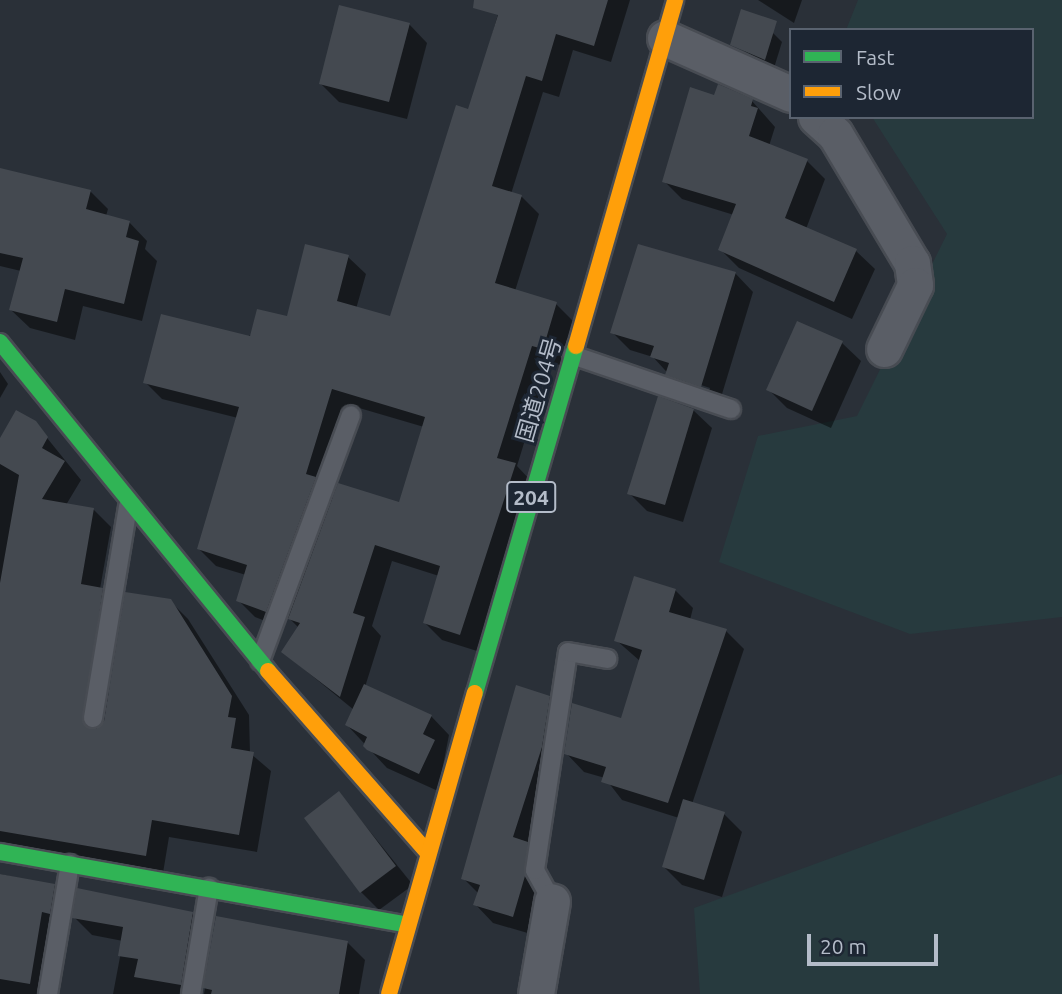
<!DOCTYPE html>
<html>
<head>
<meta charset="utf-8">
<style>
	body { margin:0 }
	#map { position:relative; width:1062px; height:994px; overflow:hidden; background:#2a3038; font-family:Ubuntu,"Noto Sans JP",sans-serif }
	div>[style] { position:absolute }
	[style*='--x'] { left:calc(var(--x)*1px); top:calc(var(--y)*1px); width:calc(var(--w)*1px); rotate:calc(var(--a)*1deg) }
	.green>* { inset:0; background:#273a3e }
	.shadow>* { inset:0; background:#0007 }
	.building>* { inset:0; background:#444950 }
	.roads { filter:drop-shadow(2px 0 #484c53) drop-shadow(-2px 0 #484c53) drop-shadow(0 2px #484c53) drop-shadow(0 -2px #484c53) }
	.lane>* { height:18px; margin:-9px; padding:0 9px; transform-origin:9px; border-radius:9px; background:#5a5e66 }
	.street>* { height:35px; margin:-17.5px; padding:0 17.5px; transform-origin:17.5px; border-radius:17.5px; background:#5a5e66 }
	.fast>* { height:16px; margin:-8px; padding:0 8px; transform-origin:8px; border-radius:8px; background:#30b455 }
	.slow>* { height:16px; margin:-8px; padding:0 8px; transform-origin:8px; border-radius:8px; background:#ff9f0a }
	span { translate:-50% -50%; white-space:nowrap; text-align:center; line-height:1.15; -webkit-text-stroke:6px #1d2633; paint-order:stroke }
	.shield-label span { padding:2px 5px; background:#1d2633; border:2px solid; border-radius:5px; -webkit-text-stroke-width:0 }
	.shield-label { font-size:21px; color:#b4bcc9; font-weight:700 }
	.street-label { font-size:23px; color:#b4bcc9 }
	.legend { position:absolute; left:789px; top:28px; width:245px; height:91px; box-sizing:border-box; background:#1d2633; border:2px solid #59626f; margin:0; padding:9px 12px; list-style:none; font-size:21px; color:#b4bcc9 }
	.legend li { display:flex; align-items:center; gap:14px; height:35px }
	.legend b { width:35px; border:2px solid #59626f }
	.scale { position:absolute; left:807px; top:934px; width:131px; height:32px; box-sizing:border-box; border:4px solid #b4bcc9; border-top:0; padding-left:9px; font-size:21px; line-height:24px; white-space:nowrap; color:#b4bcc9; -webkit-text-stroke:5px #1d2633; paint-order:stroke }
</style>
</head>
<body>
<div id="map">
	<div class="green">
		<div style="clip-path:polygon(858px 0,1062px 0,1062px 617px,910px 634px,719px 562px,758px 436px,857px 416px,947px 234px,872px 117px,1032px 117px,1032px 30px,846px 30px)"></div>
		<div style="clip-path:polygon(1062px 774px,1062px 994px,700px 994px,694px 908px)"></div>
	</div>
	<div class="shadow">
		<div style="clip-path:polygon(evenodd,502px 0,630px 0,611px 62px,573px 50px,559px 97px,543px 92px,511px 194px,522px 197px,539px 214px,515px 291px,556px 304px,573px 321px,560px 365px,549px 362px,517px 466px,532px 482px,477px 651px,442px 640px,425px 623px,439px 576px,392px 561px,372px 626px,381px 636px,365px 687px,431px 716px,449px 735px,438px 791px,387px 768px,347px 725px,354px 710px,283px 652px,299px 628px,287px 616px,283px 628px,255px 617px,238px 600px,246px 575px,216px 566px,199px 549px,238px 418px,162px 399px,145px 382px,289px 318px,348px 257px,366px 274px,356px 309px,391px 318px,470px 112px,502px 0,349px 405px,424px 427px,400px 504px,334px 498px,323px 487px,349px 405px)"></div>
		<div style="clip-path:polygon(758px 0,802px 0,794px 23px)"></div>
		<div style="clip-path:polygon(409px 24px,427px 43px,407px 119px,339px 102px,321px 84px)"></div>
		<div style="clip-path:polygon(773px 33px,782px 42px,774px 68px,732px 44px)"></div>
		<div style="clip-path:polygon(716px 97px,752px 101px,775px 127px,769px 146px,807px 161px,825px 179px,806px 229px,856px 251px,875px 269px,852px 319px,739px 268px,720px 249px,734px 215px,682px 199px,664px 181px)"></div>
		<div style="clip-path:polygon(0 169px,90px 191px,108px 209px,106px 216px,129px 222px,147px 241px,145px 249px,157px 261px,142px 321px,83px 306px,75px 340px,30px 328px,11px 310px,21px 271px,0 266px)"></div>
		<div style="clip-path:polygon(evenodd,735px 273px,753px 292px,719px 404px,685px 392px,653px 357px,630px 350px,612px 332px,735px 273px,686px 380px,710px 388px,709px 391px,686px 384px,686px 380px)"></div>
		<div style="clip-path:polygon(798px 323px,842px 343px,861px 361px,831px 428px,787px 408px,768px 389px)"></div>
		<div style="clip-path:polygon(0 372px,8px 384px,0 398px)"></div>
		<div style="clip-path:polygon(693px 410px,712px 428px,683px 522px,647px 511px,629px 493px)"></div>
		<div style="clip-path:polygon(35px 423px,81px 480px,66px 505px,94px 510px,111px 527px,100px 589px,120px 607px,107px 693px,170px 601px,188px 619px,249px 715px,250px 753px,271px 771px,257px 852px,169px 837px,163px 873px,0 860px,0 441px)"></div>
		<div style="clip-path:polygon(675px 590px,693px 608px,690px 620px,726px 631px,744px 649px,692px 804px,724px 814px,742px 832px,722px 897px,682px 885px,664px 867px,679px 818px,622px 800px,605px 778px,584px 772px,566px 753px,622px 721px,640px 661px,616px 640px)"></div>
		<div style="clip-path:polygon(549px 697px,567px 716px,560px 766px,533px 849px,545px 862px,543px 895px,531px 934px,493px 923px,475px 904px,479px 894px,463px 878px)"></div>
		<div style="clip-path:polygon(339px 793px,413px 885px,379px 910px,361px 892px)"></div>
		<div style="clip-path:polygon(0 874px,54px 886px,72px 903px,48px 994px,0 994px)"></div>
		<div style="clip-path:polygon(192px 914px,210px 932px,200px 994px,113px 994px,123px 941px,92px 935px,74px 917px)"></div>
		<div style="clip-path:polygon(217px 918px,347px 942px,365px 960px,359px 994px,204px 994px)"></div>
	</div>
	<div class="building">
		<div style="clip-path:polygon(474px 0,608px 0,594px 46px,556px 34px,542px 81px,526px 76px,492px 186px,522px 195px,495px 283px,557px 302px,543px 349px,532px 346px,497px 458px,516px 463px,460px 635px,423px 623px,440px 566px,375px 545px,353px 613px,365px 617px,340px 697px,281px 652px,300px 623px,288px 619px,338px 483px,399px 502px,425px 417px,332px 389px,306px 474px,316px 477px,266px 612px,236px 601px,247px 565px,197px 549px,239px 407px,143px 383px,161px 314px,250px 336px,257px 309px,287px 316px,305px 244px,349px 255px,337px 301px,390px 316px,456px 105px,468px 109px,498px 15px,473px 8px)"></div>
		<div style="clip-path:polygon(339px 5px,410px 23px,389px 102px,319px 84px)"></div>
		<div style="clip-path:polygon(741px 9px,777px 21px,765px 60px,730px 45px)"></div>
		<div style="clip-path:polygon(718px 84px,753px 99px,751px 106px,758px 108px,749px 136px,808px 159px,785px 218px,857px 249px,834px 302px,718px 250px,736px 204px,662px 182px,690px 87px,714px 95px)"></div>
		<div style="clip-path:polygon(0 168px,91px 190px,86px 209px,130px 221px,126px 237px,139px 241px,124px 304px,65px 289px,57px 322px,9px 310px,23px 258px,0 253px)"></div>
		<div style="clip-path:polygon(638px 244px,736px 272px,701px 387px,665px 375px,669px 363px,650px 357px,654px 346px,610px 333px)"></div>
		<div style="clip-path:polygon(797px 321px,843px 341px,812px 411px,766px 390px)"></div>
		<div style="clip-path:polygon(658px 396px,694px 409px,665px 505px,627px 494px)"></div>
		<div style="clip-path:polygon(16px 410px,36px 421px,48px 437px,42px 448px,65px 461px,42px 499px,94px 508px,81px 584px,103px 588px,83px 723px,96px 729px,104px 721px,125px 592px,171px 599px,232px 696px,228px 717px,236px 718px,231px 748px,254px 752px,239px 835px,152px 820px,146px 856px,0 831px,0 583px,19px 475px,0 464px,0 438px)"></div>
		<div style="clip-path:polygon(634px 576px,676px 589px,669px 612px,727px 629px,668px 803px,601px 782px,606px 767px,564px 754px,572px 703px,621px 718px,642px 650px,614px 641px)"></div>
		<div style="clip-path:polygon(364px 684px,432px 715px,423px 734px,435px 740px,419px 774px,367px 750px,363px 746px,367px 737px,345px 725px)"></div>
		<div style="clip-path:polygon(516px 685px,550px 696px,542px 747px,513px 837px,528px 842px,525px 876px,513px 917px,473px 905px,480px 885px,461px 879px)"></div>
		<div style="clip-path:polygon(339px 791px,396px 866px,360px 893px,304px 818px)"></div>
		<div style="clip-path:polygon(683px 799px,725px 812px,704px 880px,662px 867px)"></div>
		<div style="clip-path:polygon(0 874px,55px 884px,50px 914px,42px 912px,30px 984px,0 979px)"></div>
		<div style="clip-path:polygon(77px 888px,193px 912px,181px 985px,134px 977px,138px 959px,118px 956px,123px 927px,72px 918px)"></div>
		<div style="clip-path:polygon(216px 916px,348px 941px,339px 994px,211px 994px,212px 990px,203px 988px)"></div>
	</div>
	<div class="roads">
		<div class="lane">
			<div style="--x:572;--y:355;--w:168;--a:18.8"></div>
			<div style="--x:260;--y:661;--w:262;--a:-69.7"></div>
			<div style="--x:93;--y:718;--w:215;--a:-80.6"></div>
			<div style="--x:552;--y:901;--w:35;--a:-119"></div>
			<div style="--x:535;--y:870;--w:220;--a:-81.4"></div>
			<div style="--x:568;--y:652;--w:40;--a:10"></div>
			<div style="--x:48;--y:994;--w:132;--a:-80.4"></div>
			<div style="--x:191;--y:994;--w:108;--a:-80.4"></div>
		</div>
		<div class="street">
			<div style="--x:665;--y:38;--w:138;--a:24"></div>
			<div style="--x:816;--y:117;--w:25;--a:42"></div>
			<div style="--x:835;--y:134;--w:150;--a:59.2"></div>
			<div style="--x:912;--y:263;--w:22;--a:82"></div>
			<div style="--x:915;--y:285;--w:71;--a:115.8"></div>
			<div style="--x:536;--y:994;--w:94;--a:-80.2"></div>
		</div>
		<div class="fast">
			<div style="--x:0;--y:342;--w:424;--a:50.8"></div>
			<div style="--x:475;--y:693;--w:361;--a:-73.8"></div>
			<div style="--x:0;--y:852;--w:414;--a:10.1"></div>
		</div>
		<div class="slow">
			<div style="--x:576;--y:346;--w:360;--a:-74"></div>
			<div style="--x:268;--y:671;--w:242;--a:48.7"></div>
			<div style="--x:389;--y:994;--w:313;--a:-74.1"></div>
		</div>
	</div>
	<div class="shield-label">
		<span style="left:531px;top:497px">204</span>
	</div>
	<div class="street-label">
		<span style="left:539px;top:390px;rotate:-74deg">国道204号</span>
	</div>
	<ul class="legend">
	<li><b style="height:9px;background:#30b455"></b>Fast</li>
	<li><b style="height:9px;background:#ff9f0a"></b>Slow</li>
	</ul>
	<div class="scale">20 m</div>
</div>
</body>
</html>
